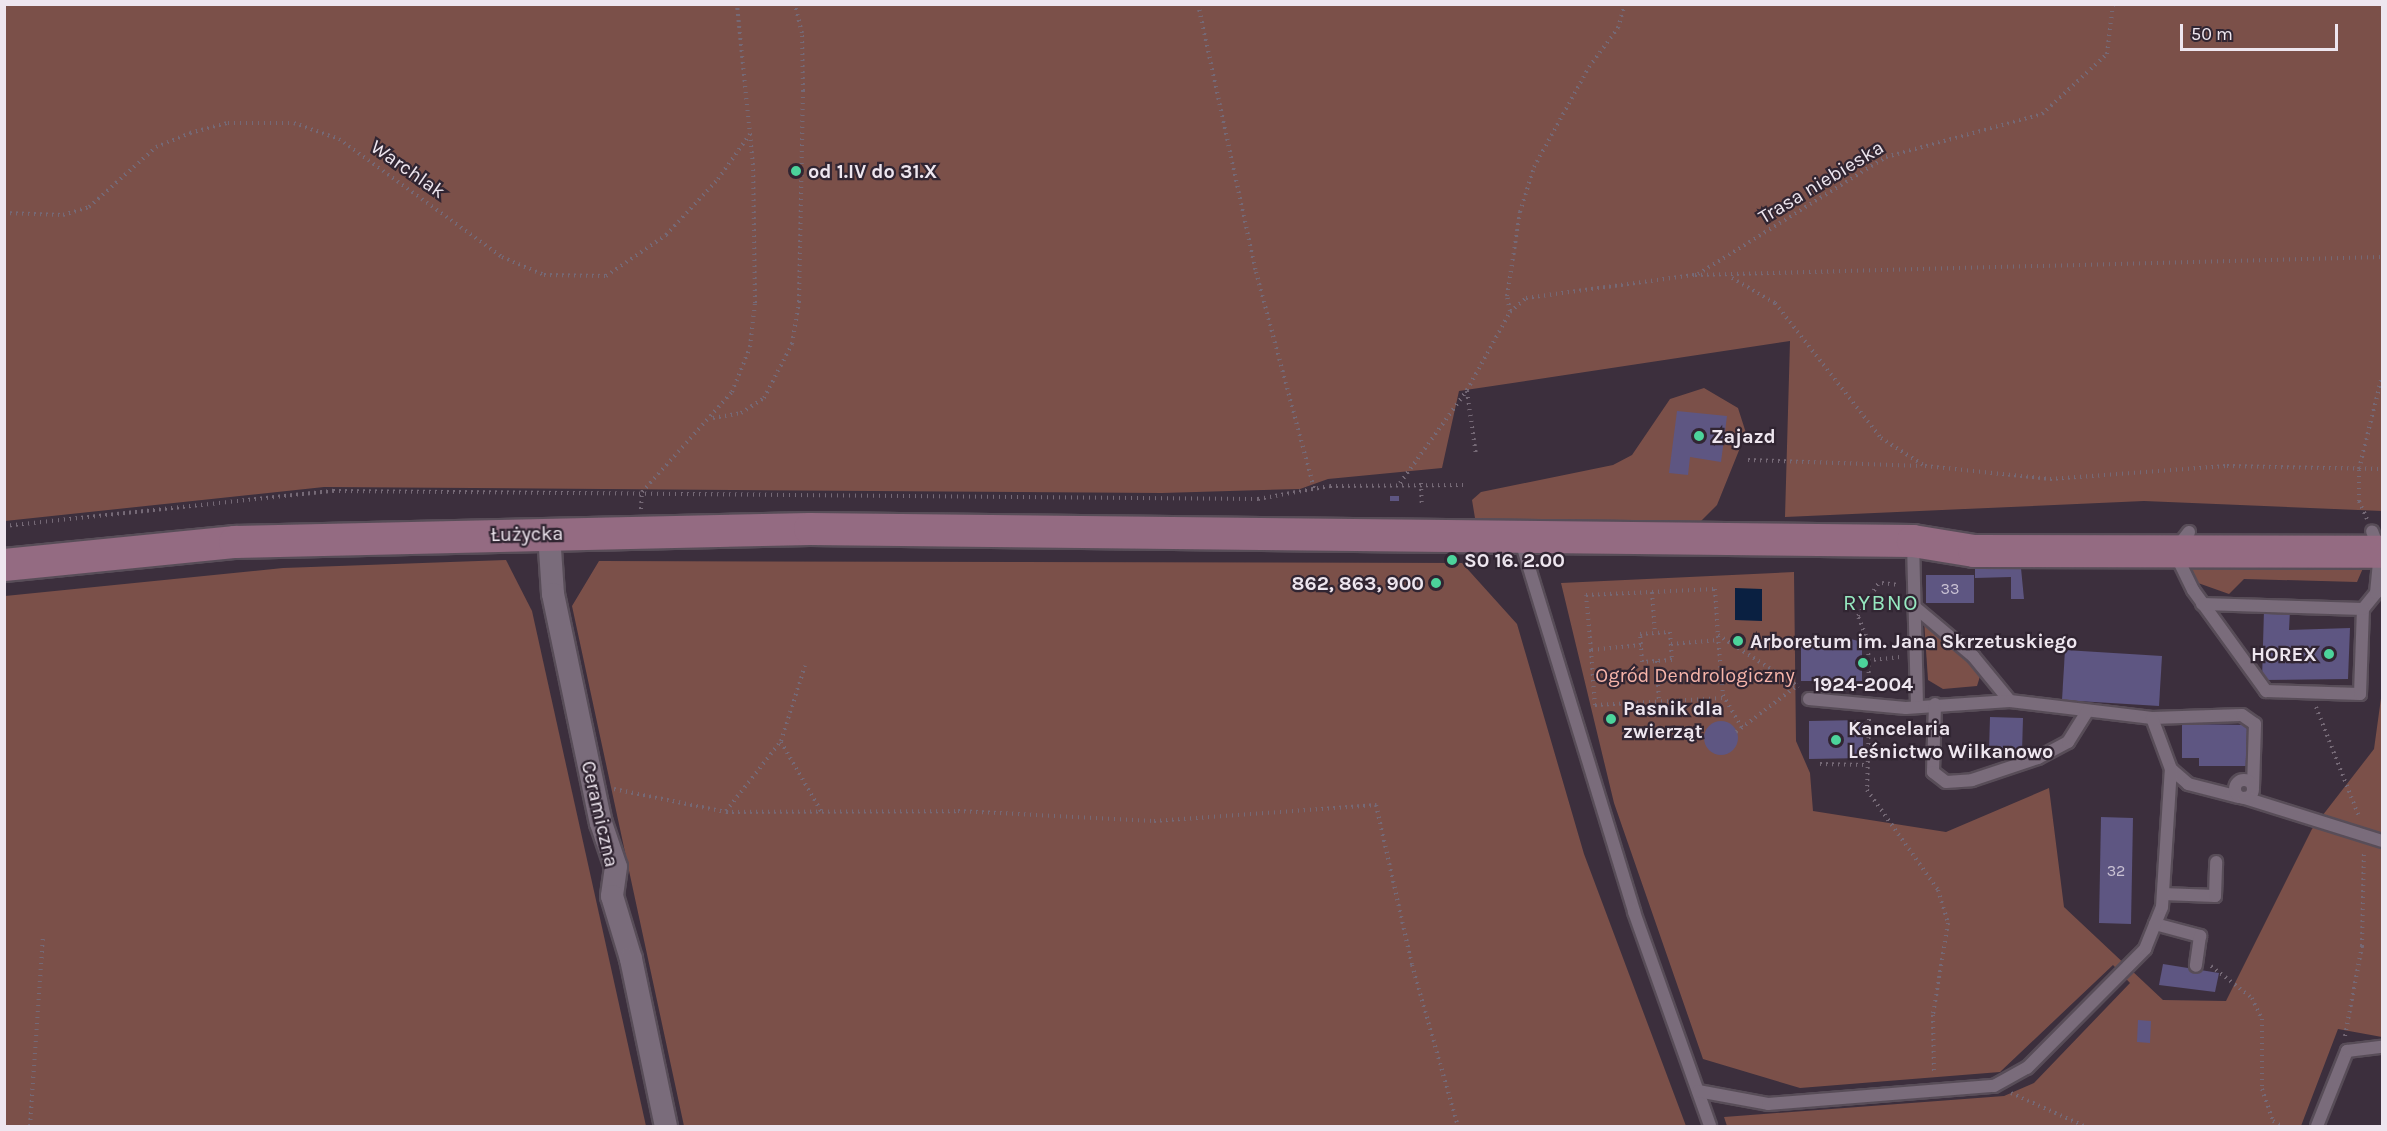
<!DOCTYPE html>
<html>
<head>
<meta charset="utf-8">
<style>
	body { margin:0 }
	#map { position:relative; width:2387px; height:1131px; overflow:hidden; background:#3c2f3d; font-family:Karla,sans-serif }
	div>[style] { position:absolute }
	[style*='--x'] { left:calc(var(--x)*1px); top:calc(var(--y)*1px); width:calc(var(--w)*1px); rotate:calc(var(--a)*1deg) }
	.green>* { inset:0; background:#7b5049 }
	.water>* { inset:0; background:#0a2041 }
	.building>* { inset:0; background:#5e5682 }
	.round { border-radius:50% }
	.path>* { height:4px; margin-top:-2px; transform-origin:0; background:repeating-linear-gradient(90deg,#756976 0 1.5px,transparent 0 6px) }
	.roads { filter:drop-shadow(2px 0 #584d58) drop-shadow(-2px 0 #584d58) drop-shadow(0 2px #584d58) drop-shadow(0 -2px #584d58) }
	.service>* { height:12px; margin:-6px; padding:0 6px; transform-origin:6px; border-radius:6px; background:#7a6c7b }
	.service>.ring { margin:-6px; padding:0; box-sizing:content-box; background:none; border:12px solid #7a6c7b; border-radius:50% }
	.minor>* { height:22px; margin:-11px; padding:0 11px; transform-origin:11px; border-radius:11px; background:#7a6c7b }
	.secondary>* { height:32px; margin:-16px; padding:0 16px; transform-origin:16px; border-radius:16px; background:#946b82 }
	.dots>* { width:16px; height:16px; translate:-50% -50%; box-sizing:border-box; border:3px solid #312532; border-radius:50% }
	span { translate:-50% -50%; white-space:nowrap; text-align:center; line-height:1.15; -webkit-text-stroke:4.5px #312532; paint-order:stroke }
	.number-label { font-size:16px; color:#cac2d4 }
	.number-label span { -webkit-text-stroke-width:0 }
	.street-label { font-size:20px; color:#eee6ef }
	.poi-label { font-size:20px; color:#eee6ef; font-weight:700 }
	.left { translate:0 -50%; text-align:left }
	.right { translate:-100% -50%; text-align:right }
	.park-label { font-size:20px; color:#f7b5aa }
	.quarter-label { font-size:22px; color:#96e9c0; letter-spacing:1.5px }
	.frame { position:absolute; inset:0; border:6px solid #eee6ef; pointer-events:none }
	.scale { position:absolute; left:2180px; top:24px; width:158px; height:27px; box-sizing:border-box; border:3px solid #eee6ef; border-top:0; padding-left:8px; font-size:18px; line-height:21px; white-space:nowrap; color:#eee6ef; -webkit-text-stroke:4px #312532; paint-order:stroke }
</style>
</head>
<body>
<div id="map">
	<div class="green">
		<div style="clip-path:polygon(4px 5px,2382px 5px,2382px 511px,2144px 501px,1785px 517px,1790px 341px,1459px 391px,1442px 468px,1328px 479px,1300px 489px,1162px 493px,324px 487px,5px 521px)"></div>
		<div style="clip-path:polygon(1704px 388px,1738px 408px,1746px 433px,1717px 505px,1698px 524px,1485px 523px,1475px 518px,1472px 500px,1481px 492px,1613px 465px,1632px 455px,1670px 399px)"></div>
		<div style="clip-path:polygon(2367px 559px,2357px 582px,2244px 579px,2229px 594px,2198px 583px,2192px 570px,2192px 566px)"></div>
		<div style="clip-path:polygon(506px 560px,532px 611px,646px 1126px,5px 1126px,5px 596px,283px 568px)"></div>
		<div style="clip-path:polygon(599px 561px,1462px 563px,1517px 624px,1584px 854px,1686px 1126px,684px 1126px,572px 606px)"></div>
		<div style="clip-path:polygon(1794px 572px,1796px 741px,1810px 773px,1813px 811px,1946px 832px,2049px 788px,2064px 907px,2163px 1000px,2226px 1001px,2312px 829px,2374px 749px,2382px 691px,2382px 1037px,2338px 1029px,2301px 1126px,1727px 1126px,1724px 1117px,2004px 1096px,2034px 1083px,2130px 983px,2113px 965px,2000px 1072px,1800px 1088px,1703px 1059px,1614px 803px,1561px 583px)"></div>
		<div style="clip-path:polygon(1924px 620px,1981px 673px,1977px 686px,1943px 689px,1928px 680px)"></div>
	</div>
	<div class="water">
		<div style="clip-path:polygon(1735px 588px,1762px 589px,1762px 621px,1735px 620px)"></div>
	</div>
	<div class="building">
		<div style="clip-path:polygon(1677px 411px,1727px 416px,1721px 462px,1690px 457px,1688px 475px,1669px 473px)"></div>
		<div style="clip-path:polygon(1390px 496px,1399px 496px,1399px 501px,1390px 501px)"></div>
		<div style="clip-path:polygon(1975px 568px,2021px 568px,2024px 599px,2011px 599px,2011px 577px,1975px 578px)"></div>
		<div style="clip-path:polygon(1926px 575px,1974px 575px,1974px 603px,1926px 603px)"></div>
		<div style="clip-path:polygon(2264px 609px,2290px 610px,2289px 630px,2350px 628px,2348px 679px,2262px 680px)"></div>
		<div style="clip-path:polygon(1847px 638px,1862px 642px,1862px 681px,1846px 681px,1846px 691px,1833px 691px,1833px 681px,1801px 681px,1801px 642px)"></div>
		<div style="clip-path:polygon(2065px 650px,2162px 656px,2159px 706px,2062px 700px)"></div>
		<div style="clip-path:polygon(1990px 717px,2023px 718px,2022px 752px,1989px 751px)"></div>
		<div style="clip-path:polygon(1863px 720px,1863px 758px,1809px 759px,1809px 721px)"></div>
		<div class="round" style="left:1704px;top:721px;width:34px;height:34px"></div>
		<div style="clip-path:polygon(2182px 724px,2248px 725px,2248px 766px,2199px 766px,2199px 758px,2182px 758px)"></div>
		<div style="clip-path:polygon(2101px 817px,2133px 818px,2131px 924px,2099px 923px)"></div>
		<div style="clip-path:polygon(2163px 964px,2219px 973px,2215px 992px,2159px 985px)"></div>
		<div style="clip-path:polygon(2138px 1020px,2151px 1021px,2150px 1043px,2137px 1042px)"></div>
	</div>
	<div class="path">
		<div style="--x:1198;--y:4;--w:274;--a:77.8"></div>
		<div style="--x:1256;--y:272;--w:225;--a:75"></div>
		<div style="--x:4;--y:213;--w:59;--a:1.9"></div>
		<div style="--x:63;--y:215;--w:27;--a:-17"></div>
		<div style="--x:89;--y:207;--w:90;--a:-41.8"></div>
		<div style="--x:156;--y:147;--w:37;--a:-22"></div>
		<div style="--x:190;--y:133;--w:39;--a:-15"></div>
		<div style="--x:228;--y:123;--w:66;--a:0"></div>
		<div style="--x:294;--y:123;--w:48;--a:19.6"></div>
		<div style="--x:339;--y:139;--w:201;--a:35.9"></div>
		<div style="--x:502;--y:257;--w:46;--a:23.2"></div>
		<div style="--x:544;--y:275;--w:62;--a:0.9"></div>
		<div style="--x:606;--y:276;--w:73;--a:-34.3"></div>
		<div style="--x:666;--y:235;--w:76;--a:-47.1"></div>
		<div style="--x:718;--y:179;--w:55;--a:-54.6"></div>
		<div style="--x:1698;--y:274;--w:221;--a:-31.9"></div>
		<div style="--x:1886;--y:157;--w:162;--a:-15.4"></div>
		<div style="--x:2042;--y:114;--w:88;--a:-42.7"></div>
		<div style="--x:2107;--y:54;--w:50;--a:-83.2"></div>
		<div style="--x:1732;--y:278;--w:50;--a:30.2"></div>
		<div style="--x:1775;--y:303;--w:172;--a:51.9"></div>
		<div style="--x:1881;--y:438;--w:52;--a:32.5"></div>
		<div style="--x:1925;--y:466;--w:126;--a:5.9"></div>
		<div style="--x:2050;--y:479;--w:177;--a:-4.2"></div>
		<div style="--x:2227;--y:466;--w:155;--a:1.1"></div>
		<div style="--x:1510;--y:311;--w:15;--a:-101"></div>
		<div style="--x:1507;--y:296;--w:85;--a:-81.2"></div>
		<div style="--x:1520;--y:212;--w:47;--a:-72.7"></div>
		<div style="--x:1534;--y:167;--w:114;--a:-61.2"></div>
		<div style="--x:1589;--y:67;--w:49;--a:-53.4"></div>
		<div style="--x:1618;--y:28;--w:25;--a:-74"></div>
		<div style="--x:1467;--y:391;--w:65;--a:82"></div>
		<div style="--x:713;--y:418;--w:28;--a:-10"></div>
		<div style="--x:741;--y:413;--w:27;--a:-33"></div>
		<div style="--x:764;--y:398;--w:61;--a:-62.6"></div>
		<div style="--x:792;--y:344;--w:43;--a:-80.5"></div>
		<div style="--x:799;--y:302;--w:211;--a:-88.9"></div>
		<div style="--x:803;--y:91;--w:58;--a:-91"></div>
		<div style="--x:802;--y:33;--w:30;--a:-104"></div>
		<div style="--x:1748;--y:460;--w:174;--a:2"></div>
		<div style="--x:1400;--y:483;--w:115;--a:-54.2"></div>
		<div style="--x:1467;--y:390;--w:89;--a:-61.1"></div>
		<div style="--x:1510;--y:312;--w:21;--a:-41"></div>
		<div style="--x:1526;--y:298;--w:171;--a:-7.8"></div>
		<div style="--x:1695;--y:275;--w:687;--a:-1.5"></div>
		<div style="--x:1421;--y:483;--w:23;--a:88"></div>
		<div style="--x:641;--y:509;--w:17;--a:-87"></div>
		<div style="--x:642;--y:492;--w:135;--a:-48"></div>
		<div style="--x:732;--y:392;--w:48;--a:-68.2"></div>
		<div style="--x:750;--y:347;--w:44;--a:-83.5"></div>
		<div style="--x:755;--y:303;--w:138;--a:-90.8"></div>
		<div style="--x:753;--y:165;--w:162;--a:-95.7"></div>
		<div style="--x:2367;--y:519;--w:20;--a:-114"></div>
		<div style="--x:2359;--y:501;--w:32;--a:-90"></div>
		<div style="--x:2359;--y:469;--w:96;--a:-76.1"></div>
		<div style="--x:4;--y:526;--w:331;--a:-6.1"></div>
		<div style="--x:333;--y:491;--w:925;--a:0.5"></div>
		<div style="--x:1258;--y:499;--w:73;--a:-10.2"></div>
		<div style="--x:1330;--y:486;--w:133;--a:-0.4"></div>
		<div style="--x:1882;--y:583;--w:17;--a:7"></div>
		<div style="--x:1652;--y:592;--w:41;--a:85.8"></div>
		<div style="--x:1670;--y:632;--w:28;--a:86"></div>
		<div style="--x:1672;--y:660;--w:30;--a:176"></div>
		<div style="--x:1642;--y:662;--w:28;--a:-94"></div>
		<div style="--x:1640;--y:634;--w:30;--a:-4"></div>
		<div style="--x:1718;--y:636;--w:59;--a:85.2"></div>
		<div style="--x:1723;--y:695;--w:38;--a:60"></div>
		<div style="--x:1671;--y:644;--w:47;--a:-4.9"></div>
		<div style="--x:1641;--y:645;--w:50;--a:174.3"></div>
		<div style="--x:1591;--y:650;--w:55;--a:-95.2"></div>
		<div style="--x:1586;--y:595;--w:129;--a:-2.7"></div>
		<div style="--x:1715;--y:589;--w:46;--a:86.3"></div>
		<div style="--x:1718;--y:635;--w:96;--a:32.7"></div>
		<div style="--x:1591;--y:650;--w:55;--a:85.8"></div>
		<div style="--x:1595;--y:705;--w:129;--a:-3.1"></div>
		<div style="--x:1657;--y:661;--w:42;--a:87.3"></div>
		<div style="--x:1862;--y:661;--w:38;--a:-6"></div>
		<div style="--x:1869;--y:691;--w:50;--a:-91.1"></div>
		<div style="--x:1868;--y:641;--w:27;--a:-112"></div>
		<div style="--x:1858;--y:616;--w:40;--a:-58"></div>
		<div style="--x:2316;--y:707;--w:118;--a:68.6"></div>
		<div style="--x:1869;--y:719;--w:71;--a:91.6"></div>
		<div style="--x:1867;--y:790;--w:123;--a:54.6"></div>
		<div style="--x:1938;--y:890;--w:34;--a:73"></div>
		<div style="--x:1948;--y:923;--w:93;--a:99.3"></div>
		<div style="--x:1933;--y:1015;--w:60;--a:89"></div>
		<div style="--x:1736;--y:732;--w:78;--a:-37.2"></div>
		<div style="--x:781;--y:742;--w:80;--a:59.9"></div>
		<div style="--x:1820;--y:764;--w:46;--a:1.2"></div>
		<div style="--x:614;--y:789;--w:114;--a:11.6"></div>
		<div style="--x:726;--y:812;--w:232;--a:-0.2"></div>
		<div style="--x:958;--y:811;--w:196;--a:2.9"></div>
		<div style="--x:1154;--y:821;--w:223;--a:-4.1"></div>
		<div style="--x:1376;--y:805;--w:164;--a:77.3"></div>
		<div style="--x:1412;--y:965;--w:167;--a:74.1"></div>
		<div style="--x:726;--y:811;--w:89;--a:-51.8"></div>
		<div style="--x:781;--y:741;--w:79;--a:-72.3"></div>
		<div style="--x:2211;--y:966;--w:52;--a:38"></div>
		<div style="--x:2252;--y:998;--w:23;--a:65"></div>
		<div style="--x:2262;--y:1019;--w:70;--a:90"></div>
		<div style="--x:2262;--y:1089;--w:34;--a:71"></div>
		<div style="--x:2273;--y:1121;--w:9;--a:32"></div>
		<div style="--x:2345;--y:1036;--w:92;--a:-79.3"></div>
		<div style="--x:2362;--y:946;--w:95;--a:-88.8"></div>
		<div style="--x:2011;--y:1093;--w:80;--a:24.3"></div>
		<div style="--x:30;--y:1126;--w:191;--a:-86.1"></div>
	</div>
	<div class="roads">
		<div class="service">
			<div style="--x:2189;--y:532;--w:24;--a:128"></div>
			<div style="--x:2174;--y:551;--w:43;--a:64"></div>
			<div style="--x:2193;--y:590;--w:125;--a:54.1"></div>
			<div style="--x:2266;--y:691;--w:94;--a:1.8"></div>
			<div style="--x:2360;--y:694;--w:85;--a:-88"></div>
			<div style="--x:2363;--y:609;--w:21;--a:-51"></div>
			<div style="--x:2376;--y:593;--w:41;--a:-84.4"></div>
			<div style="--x:2380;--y:552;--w:22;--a:-111"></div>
			<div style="--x:1520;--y:538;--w:391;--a:73"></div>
			<div style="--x:1634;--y:912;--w:227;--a:70.4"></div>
			<div style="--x:1913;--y:542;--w:165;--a:88.6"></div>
			<div style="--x:2202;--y:604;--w:161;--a:1.8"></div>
			<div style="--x:1916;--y:608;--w:75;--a:40.1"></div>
			<div style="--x:1973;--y:656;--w:58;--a:50.6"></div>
			<div style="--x:1809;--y:699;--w:97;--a:5.3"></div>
			<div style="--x:1906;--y:708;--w:104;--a:-3.9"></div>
			<div style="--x:2010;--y:701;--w:143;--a:6.8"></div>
			<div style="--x:2152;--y:718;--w:90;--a:-1.9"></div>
			<div style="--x:2242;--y:715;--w:16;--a:35"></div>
			<div style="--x:2255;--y:724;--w:63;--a:91.8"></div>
			<div style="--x:1935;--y:704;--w:68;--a:91.7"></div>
			<div style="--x:1933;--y:772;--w:16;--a:38"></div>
			<div style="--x:1946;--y:782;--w:26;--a:-4"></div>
			<div style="--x:1972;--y:780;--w:70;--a:-18.4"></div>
			<div style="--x:2038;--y:758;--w:34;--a:-28"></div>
			<div style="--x:2068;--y:742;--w:36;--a:-58"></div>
			<div style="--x:2152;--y:718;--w:54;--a:69.6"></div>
			<div style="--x:2171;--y:769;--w:23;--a:41"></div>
			<div style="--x:2188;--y:784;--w:53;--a:14.3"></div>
			<div class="ring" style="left:2235px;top:780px;width:6px;height:6px"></div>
			<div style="--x:2245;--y:798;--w:144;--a:17.4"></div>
			<div style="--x:2163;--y:894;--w:52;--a:2.2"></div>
			<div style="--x:2215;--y:896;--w:34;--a:-88"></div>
			<div style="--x:2155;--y:924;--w:47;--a:14.9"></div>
			<div style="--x:2200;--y:936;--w:30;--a:98"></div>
			<div style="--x:1698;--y:1091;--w:71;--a:10.5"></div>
			<div style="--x:1768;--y:1104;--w:227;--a:-4.6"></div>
			<div style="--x:1994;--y:1086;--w:38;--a:-29"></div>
			<div style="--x:2027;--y:1068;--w:168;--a:-45.2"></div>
			<div style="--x:2145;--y:949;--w:45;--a:-68"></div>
			<div style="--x:2162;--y:907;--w:138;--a:-86.3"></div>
			<div style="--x:2317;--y:1126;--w:81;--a:-68.2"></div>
			<div style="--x:2347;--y:1051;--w:35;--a:-7"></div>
		</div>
		<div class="minor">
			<div style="--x:549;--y:534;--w:60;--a:86.2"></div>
			<div style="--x:553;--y:594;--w:234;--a:78.2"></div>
			<div style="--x:601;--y:823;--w:46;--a:71.2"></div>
			<div style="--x:616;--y:867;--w:29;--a:98"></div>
			<div style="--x:612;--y:896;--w:66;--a:73.2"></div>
			<div style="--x:631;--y:959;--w:171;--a:78.2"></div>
		</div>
		<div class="secondary">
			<div style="--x:4;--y:565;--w:232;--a:-5.7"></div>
			<div style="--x:235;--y:542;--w:575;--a:-1.3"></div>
			<div style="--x:810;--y:529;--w:1103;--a:0.62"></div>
			<div style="--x:1913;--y:541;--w:62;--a:9.3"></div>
			<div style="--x:1974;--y:551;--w:408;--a:0.1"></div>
		</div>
	</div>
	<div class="dots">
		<div style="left:796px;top:171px;background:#4cd39b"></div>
		<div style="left:1699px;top:436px;background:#4cd39b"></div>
		<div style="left:1452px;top:560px;background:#4cd39b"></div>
		<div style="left:1436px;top:583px;background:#4cd39b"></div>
		<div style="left:1738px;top:641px;background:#4cd39b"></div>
		<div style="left:2329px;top:654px;background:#4cd39b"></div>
		<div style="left:1863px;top:663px;background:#4cd39b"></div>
		<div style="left:1611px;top:719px;background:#4cd39b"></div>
		<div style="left:1836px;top:740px;background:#4cd39b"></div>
	</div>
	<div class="number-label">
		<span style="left:1950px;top:589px">33</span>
		<span style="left:2116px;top:871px">32</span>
	</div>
	<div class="street-label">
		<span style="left:408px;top:169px;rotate:35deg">Warchlak</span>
		<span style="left:1821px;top:182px;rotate:-31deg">Trasa niebieska</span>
		<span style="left:527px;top:534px;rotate:-1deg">Łużycka</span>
		<span style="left:600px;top:814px;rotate:77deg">Ceramiczna</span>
	</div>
	<div class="poi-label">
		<span class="left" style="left:808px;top:171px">od 1.IV do 31.X</span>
		<span class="left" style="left:1711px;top:436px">Zajazd</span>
		<span class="left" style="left:1464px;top:560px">S0 16. 2.00</span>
		<span class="right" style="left:1424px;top:583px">862, 863, 900</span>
		<span class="left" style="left:1750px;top:641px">Arboretum im. Jana Skrzetuskiego</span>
		<span class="right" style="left:2317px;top:654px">HOREX</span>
		<span style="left:1863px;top:684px">1924-2004</span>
		<span class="left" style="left:1623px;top:720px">Pasnik dla<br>zwierząt</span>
		<span class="left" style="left:1848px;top:740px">Kancelaria<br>Leśnictwo Wilkanowo</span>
	</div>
	<div class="park-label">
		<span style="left:1695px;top:675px">Ogród Dendrologiczny</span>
	</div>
	<div class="quarter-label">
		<span style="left:1881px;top:604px">RYBNO</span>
	</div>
	<div class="frame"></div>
	<div class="scale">50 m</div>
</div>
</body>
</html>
